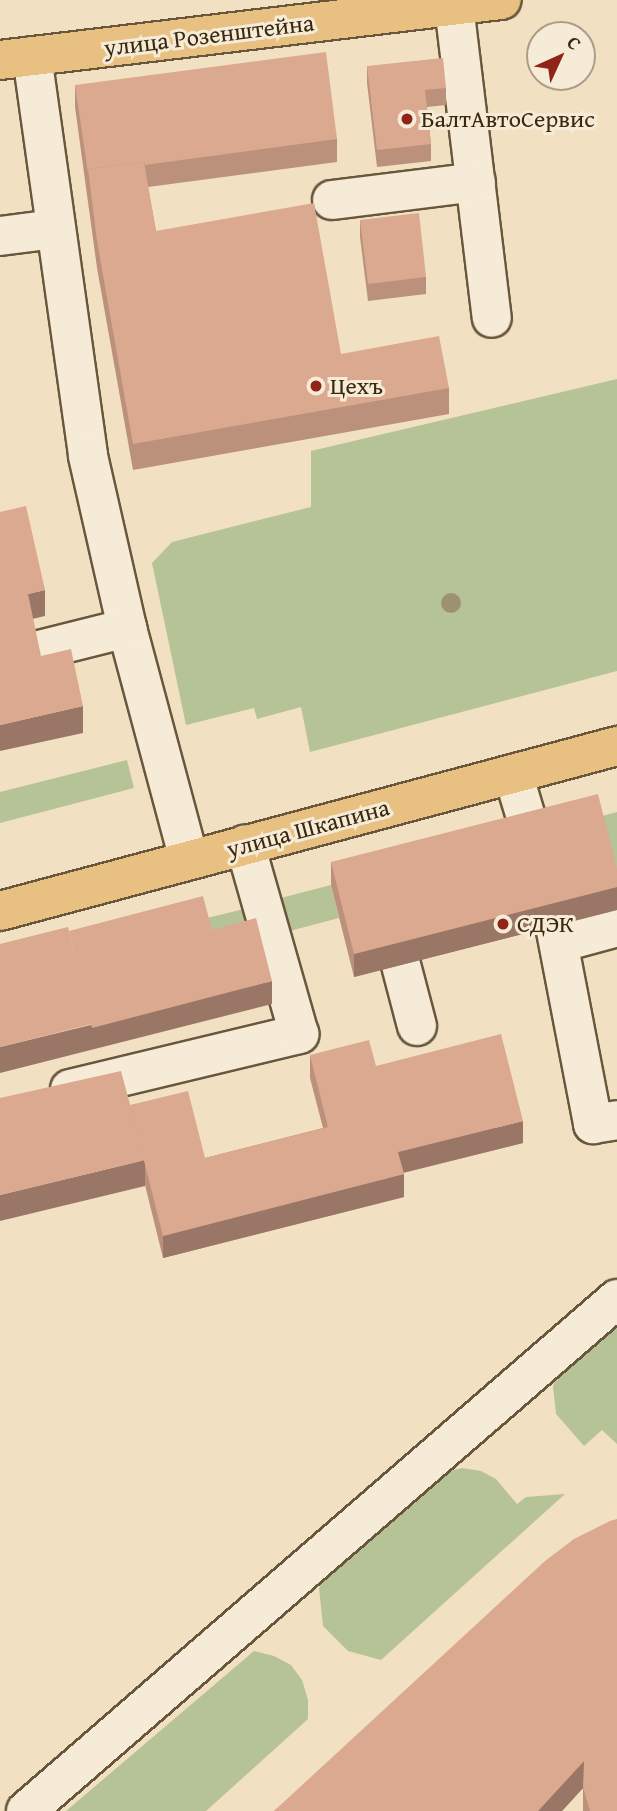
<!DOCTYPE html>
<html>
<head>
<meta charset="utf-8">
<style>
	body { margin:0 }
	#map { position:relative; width:617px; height:1811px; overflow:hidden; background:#f1e0c2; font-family:"Gentium Book Plus",serif }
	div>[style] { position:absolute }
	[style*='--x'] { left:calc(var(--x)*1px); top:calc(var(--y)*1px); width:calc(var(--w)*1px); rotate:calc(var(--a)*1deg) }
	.green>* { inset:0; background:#b6c396 }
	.roads { filter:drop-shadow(2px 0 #68573c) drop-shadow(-2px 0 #68573c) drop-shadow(0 2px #68573c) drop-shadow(0 -2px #68573c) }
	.minor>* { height:38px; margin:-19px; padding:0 19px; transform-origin:19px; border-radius:19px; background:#f6ebd7 }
	.major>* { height:38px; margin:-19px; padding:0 19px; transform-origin:19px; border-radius:19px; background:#e8c081 }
	.trees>* { width:20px; height:20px; margin:-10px; border-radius:50%; background:#9e9172 }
	.wall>* { inset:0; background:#bc917c }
	.shaded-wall>* { inset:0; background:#997665 }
	.building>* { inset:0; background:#dba990 }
	.dots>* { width:19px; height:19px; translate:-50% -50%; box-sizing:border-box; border:4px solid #f6ebd7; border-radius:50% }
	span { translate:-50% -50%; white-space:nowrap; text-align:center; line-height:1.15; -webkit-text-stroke:6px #f6ebd7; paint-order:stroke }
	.street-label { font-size:24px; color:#3b290f }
	.poi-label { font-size:24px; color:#3b290f }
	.left { translate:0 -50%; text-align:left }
	.north { position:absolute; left:526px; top:21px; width:70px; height:70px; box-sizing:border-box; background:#f6ebd7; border:2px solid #ab9d87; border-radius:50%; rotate:45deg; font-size:19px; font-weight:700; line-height:28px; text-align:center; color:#3b290f }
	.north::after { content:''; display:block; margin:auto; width:24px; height:32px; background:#8f2418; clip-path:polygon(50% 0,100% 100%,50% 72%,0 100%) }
</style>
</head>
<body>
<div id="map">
	<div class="green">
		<div style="clip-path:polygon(617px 379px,617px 671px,310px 752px,301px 707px,257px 719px,254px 708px,186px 725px,152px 563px,172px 542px,311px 507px,311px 451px)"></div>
		<div style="clip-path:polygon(127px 760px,134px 788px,0 823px,0 792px)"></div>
		<div style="clip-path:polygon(617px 812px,617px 892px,598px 817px)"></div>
		<div style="clip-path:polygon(331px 885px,339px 918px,282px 933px,273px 900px)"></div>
		<div style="clip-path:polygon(248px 908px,255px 937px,212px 952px,203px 919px)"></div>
		<div style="clip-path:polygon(617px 1324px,617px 1444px,602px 1430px,584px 1446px,556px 1414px,553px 1386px,559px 1373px)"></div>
		<div style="clip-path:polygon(462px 1468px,481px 1471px,496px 1479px,517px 1504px,526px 1497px,565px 1494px,381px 1660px,348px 1651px,323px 1626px,319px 1588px,327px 1575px,442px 1473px)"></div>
		<div style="clip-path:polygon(254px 1651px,274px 1656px,291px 1665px,302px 1680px,308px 1700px,308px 1719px,206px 1811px,66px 1811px)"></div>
	</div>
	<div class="roads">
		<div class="minor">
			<div style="--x:454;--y:6;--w:314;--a:83.1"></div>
			<div style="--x:32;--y:56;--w:404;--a:82"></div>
			<div style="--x:88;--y:456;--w:176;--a:77.2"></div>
			<div style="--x:127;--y:628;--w:239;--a:75"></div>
			<div style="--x:332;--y:200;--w:145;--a:-7.1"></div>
			<div style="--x:0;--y:236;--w:54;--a:-7.4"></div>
			<div style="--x:35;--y:651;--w:95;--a:-14"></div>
			<div style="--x:513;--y:774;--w:63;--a:73.3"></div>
			<div style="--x:555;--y:926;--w:202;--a:79.1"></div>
			<div style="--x:593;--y:1124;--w:24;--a:-9"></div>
			<div style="--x:559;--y:943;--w:60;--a:-15.4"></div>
			<div style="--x:401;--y:965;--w:63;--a:75.3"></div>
			<div style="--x:70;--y:1089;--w:236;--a:-13.5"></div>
			<div style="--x:299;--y:1034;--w:197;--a:-105.9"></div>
			<div style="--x:26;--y:1811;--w:782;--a:-40.9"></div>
		</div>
		<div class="major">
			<div style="--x:0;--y:60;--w:505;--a:-6.83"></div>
			<div style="--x:0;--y:911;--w:639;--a:-14.97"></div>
		</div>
	</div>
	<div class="trees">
		<div style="left:451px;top:603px"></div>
	</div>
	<div class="wall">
		<div style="clip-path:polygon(367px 66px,446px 88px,446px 105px,427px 107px,431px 144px,431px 161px,377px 167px,367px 83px)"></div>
		<div style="clip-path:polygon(75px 85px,337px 139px,337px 162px,148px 187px,156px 231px,341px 354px,449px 388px,449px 414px,133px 470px,97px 268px,75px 107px)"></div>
		<div style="clip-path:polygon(360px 220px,426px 277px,426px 294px,368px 301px,360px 237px)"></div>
		<div style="clip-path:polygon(331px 862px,617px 869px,617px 910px,354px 977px,331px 885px)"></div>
		<div style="clip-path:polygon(310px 1055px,376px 1066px,523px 1143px,403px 1173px,404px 1197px,163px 1258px,145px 1185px,145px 1186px,130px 1105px,205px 1158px,323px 1128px,310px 1078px)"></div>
		<div style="clip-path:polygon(617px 1519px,617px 1811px,583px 1811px,583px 1788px,562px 1811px,274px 1811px)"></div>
	</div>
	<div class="shaded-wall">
		<div style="clip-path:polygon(45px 590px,45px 616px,28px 620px,28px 594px)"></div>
		<div style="clip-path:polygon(83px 706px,83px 733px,0 751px,0 725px)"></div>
		<div style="clip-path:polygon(617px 887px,617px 910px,354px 977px,354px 954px)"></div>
		<div style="clip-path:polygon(272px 981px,272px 1004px,0 1073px,0 1047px)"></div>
		<div style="clip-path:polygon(523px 1121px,523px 1143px,398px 1174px,398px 1152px)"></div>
		<div style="clip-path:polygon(145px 1160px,145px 1186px,0 1221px,0 1195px)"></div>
		<div style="clip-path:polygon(404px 1174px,404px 1197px,163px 1258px,163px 1236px)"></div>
		<div style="clip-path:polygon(584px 1761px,584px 1787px,562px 1811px,538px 1811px)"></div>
	</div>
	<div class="building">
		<div style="clip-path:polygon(326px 52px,337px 139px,145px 165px,144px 162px,88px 169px,88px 173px,75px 85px)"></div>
		<div style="clip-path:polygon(443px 58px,446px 88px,425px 90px,431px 144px,377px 150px,367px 66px)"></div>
		<div style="clip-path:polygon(144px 162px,156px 231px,314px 203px,341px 354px,439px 336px,449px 388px,133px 444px,97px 241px,88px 169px)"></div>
		<div style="clip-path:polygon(419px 213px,426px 277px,368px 284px,360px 220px)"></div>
		<div style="clip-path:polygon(26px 506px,45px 590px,28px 594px,41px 656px,71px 649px,83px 706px,0 725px,0 512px)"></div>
		<div style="clip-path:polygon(598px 794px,617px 869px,617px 887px,354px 954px,331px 862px)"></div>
		<div style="clip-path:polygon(203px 896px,212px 930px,256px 918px,272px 981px,92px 1028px,69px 931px)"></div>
		<div style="clip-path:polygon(68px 927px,92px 1024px,0 1047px,0 944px)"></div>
		<div style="clip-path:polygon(501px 1034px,523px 1121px,398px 1152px,404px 1174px,163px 1236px,130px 1105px,188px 1091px,205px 1158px,328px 1127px,310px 1055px,369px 1040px,376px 1066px)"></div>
		<div style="clip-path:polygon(121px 1071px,145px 1160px,0 1195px,0 1098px)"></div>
		<div style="clip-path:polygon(617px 1519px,617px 1811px,590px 1811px,583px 1787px,584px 1761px,538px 1811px,274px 1811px,545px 1561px,574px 1539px,610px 1521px)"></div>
	</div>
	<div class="dots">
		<div style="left:407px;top:119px;background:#8f2418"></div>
		<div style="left:316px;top:386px;background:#8f2418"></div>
		<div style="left:503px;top:924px;background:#8f2418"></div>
	</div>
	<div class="street-label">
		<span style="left:209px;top:35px;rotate:-7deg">улица Розенштейна</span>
		<span style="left:308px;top:828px;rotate:-15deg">улица Шкапина</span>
	</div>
	<div class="poi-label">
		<span class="left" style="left:421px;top:119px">БалтАвтоСервис</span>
		<span class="left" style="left:330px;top:386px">Цехъ</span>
		<span class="left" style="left:517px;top:924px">СДЭК</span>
	</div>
	<div class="north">С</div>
</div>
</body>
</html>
